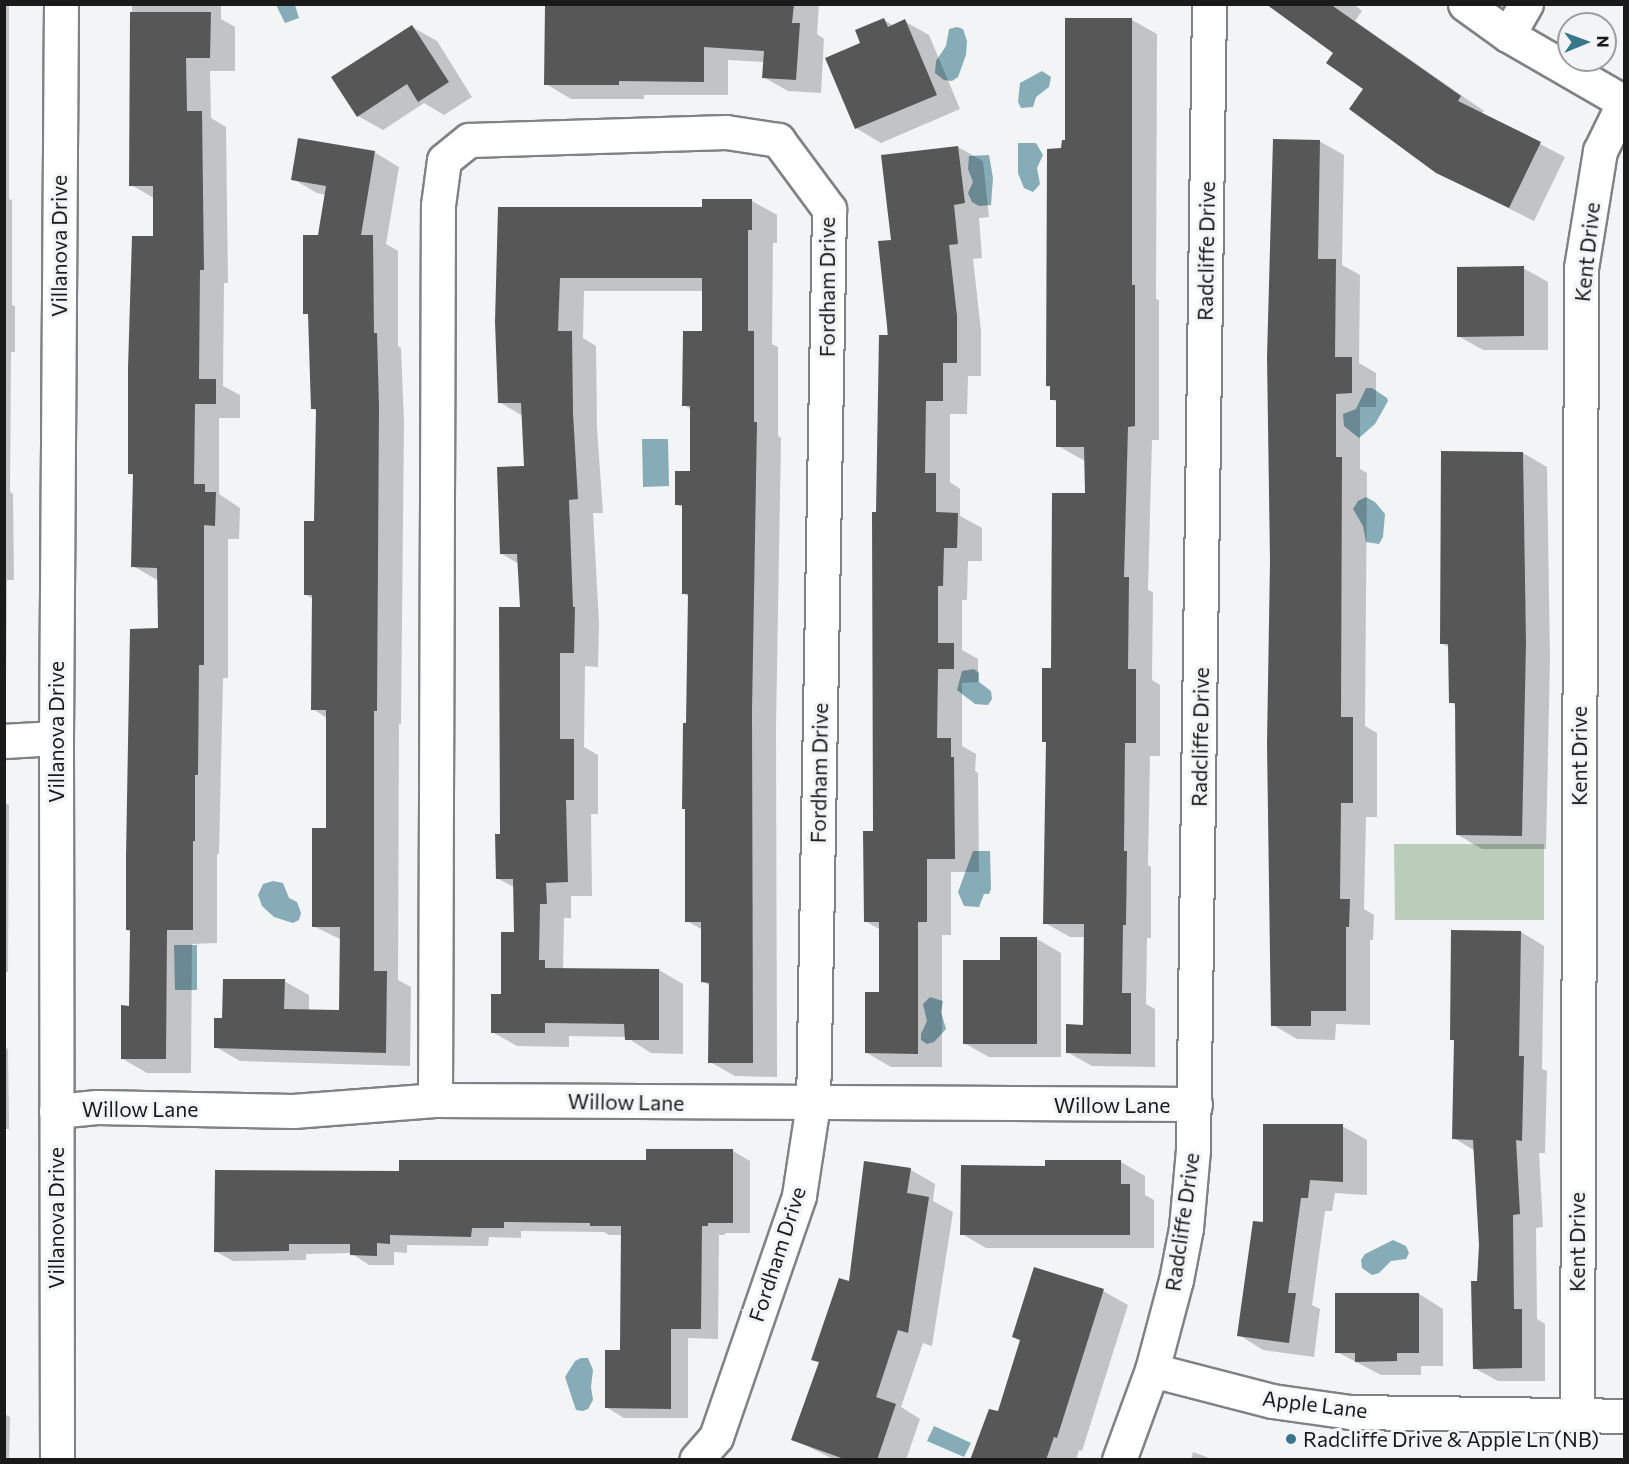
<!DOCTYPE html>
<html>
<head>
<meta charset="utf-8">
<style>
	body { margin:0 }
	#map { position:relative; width:1629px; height:1464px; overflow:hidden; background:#f3f4f5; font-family:Commissioner,sans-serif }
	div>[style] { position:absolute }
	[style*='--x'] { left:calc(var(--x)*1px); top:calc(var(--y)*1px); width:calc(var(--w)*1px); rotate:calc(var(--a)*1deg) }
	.green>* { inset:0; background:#bacdbb }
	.water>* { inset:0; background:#85acb7 }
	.shadow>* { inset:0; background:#0003 }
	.building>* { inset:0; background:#575757 }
	.roads { filter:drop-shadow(2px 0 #818283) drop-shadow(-2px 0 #818283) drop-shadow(0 2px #818283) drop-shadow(0 -2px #818283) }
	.minor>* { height:33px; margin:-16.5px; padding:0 16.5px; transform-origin:16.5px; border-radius:16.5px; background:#fff }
	.dots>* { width:16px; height:16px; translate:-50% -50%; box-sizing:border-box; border:3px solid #f3f4f5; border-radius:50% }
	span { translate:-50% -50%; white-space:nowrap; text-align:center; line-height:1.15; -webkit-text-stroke:6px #f3f4f5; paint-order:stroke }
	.street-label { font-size:21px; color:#1a1a1a }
	.poi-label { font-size:21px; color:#1a1a1a }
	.left { translate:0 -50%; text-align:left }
	.frame { position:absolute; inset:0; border:6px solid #1a1a1a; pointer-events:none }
	.north { position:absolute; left:1557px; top:12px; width:60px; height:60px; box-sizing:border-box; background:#f3f4f5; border:2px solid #9c9d9d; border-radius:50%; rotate:89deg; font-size:16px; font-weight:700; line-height:24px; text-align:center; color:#1a1a1a }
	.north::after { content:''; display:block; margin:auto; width:21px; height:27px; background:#38768c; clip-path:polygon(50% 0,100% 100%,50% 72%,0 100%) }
</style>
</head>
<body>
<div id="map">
	<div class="green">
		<div style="clip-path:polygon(1394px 844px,1544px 844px,1544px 920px,1395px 920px)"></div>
	</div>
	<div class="water">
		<div style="clip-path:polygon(276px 5px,295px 5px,299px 18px,285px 23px)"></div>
		<div style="clip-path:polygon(957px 27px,963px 29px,967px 41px,966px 55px,958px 77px,952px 81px,944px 80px,935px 73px,936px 61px,946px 46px,949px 29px)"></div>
		<div style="clip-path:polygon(1042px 71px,1051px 77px,1049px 87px,1036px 97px,1033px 107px,1021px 108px,1018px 102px,1020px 83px)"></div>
		<div style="clip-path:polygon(1018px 143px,1036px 143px,1043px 155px,1037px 168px,1040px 184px,1033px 192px,1024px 188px,1018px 173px)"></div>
		<div style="clip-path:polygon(989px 155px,993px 178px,991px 205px,979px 206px,972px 202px,968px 193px,973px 182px,968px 169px,969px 156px)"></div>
		<div style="clip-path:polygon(1366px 388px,1372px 388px,1387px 398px,1388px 401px,1375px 424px,1359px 438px,1344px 426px,1343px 414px,1356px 409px)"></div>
		<div style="clip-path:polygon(642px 439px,668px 439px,669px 486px,643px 487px)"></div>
		<div style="clip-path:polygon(1366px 497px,1375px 502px,1385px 514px,1383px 537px,1379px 544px,1366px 542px,1363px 526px,1353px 509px,1358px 501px)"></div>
		<div style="clip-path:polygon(974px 669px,979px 673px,979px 682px,991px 691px,992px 699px,988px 705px,975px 704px,957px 690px,962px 671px)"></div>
		<div style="clip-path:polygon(973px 851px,990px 851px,991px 889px,989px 894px,984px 894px,979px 907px,964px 906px,958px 892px)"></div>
		<div style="clip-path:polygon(273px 881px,283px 883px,289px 898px,297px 902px,301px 913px,299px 920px,293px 923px,274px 917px,262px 906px,258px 895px,263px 884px)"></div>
		<div style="clip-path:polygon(174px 945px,197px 945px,197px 990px,175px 990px)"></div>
		<div style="clip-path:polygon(930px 997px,943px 1001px,941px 1012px,946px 1029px,934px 1042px,927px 1044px,921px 1040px,921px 1034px,927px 1021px,923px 1004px)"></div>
		<div style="clip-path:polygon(1393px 1240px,1406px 1246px,1409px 1253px,1406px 1259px,1391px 1261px,1379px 1273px,1372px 1275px,1362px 1268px,1361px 1260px,1365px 1254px)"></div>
		<div style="clip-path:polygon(581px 1358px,588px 1358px,593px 1370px,591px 1387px,593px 1400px,588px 1409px,583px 1411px,576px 1410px,565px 1377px,575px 1361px)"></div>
		<div style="clip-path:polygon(934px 1426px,971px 1443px,964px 1457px,927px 1441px)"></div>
	</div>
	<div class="shadow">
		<div style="clip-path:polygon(4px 4px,9px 4px,9px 199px,12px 200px,12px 305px,15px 306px,15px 352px,11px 352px,10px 492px,13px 494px,14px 580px,7px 580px,6px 692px)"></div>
		<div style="clip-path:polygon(132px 4px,221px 4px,221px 19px,235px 27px,235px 71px,210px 71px,211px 118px,226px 127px,228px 283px,224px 283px,223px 386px,240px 395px,240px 418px,219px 418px,219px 494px,240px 508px,239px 539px,228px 539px,228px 678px,223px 678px,219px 854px,217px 854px,217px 943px,192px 944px,191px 1073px,147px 1073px,123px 1059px,131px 1007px,131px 932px,127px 930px,159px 630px,159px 581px,133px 566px,135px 476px,129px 473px,154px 238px,154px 198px,131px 185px)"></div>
		<div style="clip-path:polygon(632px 4px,819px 4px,817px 34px,824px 39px,821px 93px,788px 91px,763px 77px,764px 62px,728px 60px,728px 95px,644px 95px,644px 99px,571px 99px,546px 84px)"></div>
		<div style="clip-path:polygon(1277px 4px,1354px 4px,1362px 11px,1355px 21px,1484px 111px,1482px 114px,1565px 157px,1534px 221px,1437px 172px,1335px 53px)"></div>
		<div style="clip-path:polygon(884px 20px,894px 26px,904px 21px,929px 35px,960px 109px,881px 143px,856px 128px,862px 44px)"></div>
		<div style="clip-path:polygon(1132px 20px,1157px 34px,1156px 299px,1159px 300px,1159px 440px,1152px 440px,1148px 590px,1153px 592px,1152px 680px,1160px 685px,1160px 756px,1150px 756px,1148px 865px,1151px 867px,1151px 938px,1147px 938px,1146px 1004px,1155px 1009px,1155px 1067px,1092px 1066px,1067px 1052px,1084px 1026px,1085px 937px,1070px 937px,1045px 923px,1047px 743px,1043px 741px,1053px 670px,1086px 494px,1085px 461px,1058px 446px,1058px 403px,1052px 399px,1051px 387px,1048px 385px,1063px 150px)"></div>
		<div style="clip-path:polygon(412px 27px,437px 41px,472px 97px,444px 115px,424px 103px,383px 130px,358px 116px)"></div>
		<div style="clip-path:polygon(1319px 141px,1344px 155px,1342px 265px,1360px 275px,1359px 363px,1376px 373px,1376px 407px,1360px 407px,1360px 469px,1367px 473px,1365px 726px,1377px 733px,1377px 817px,1366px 817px,1364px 909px,1374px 915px,1373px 940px,1370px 940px,1370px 1025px,1336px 1024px,1335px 1040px,1297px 1039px,1273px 1025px)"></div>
		<div style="clip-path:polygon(958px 147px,983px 161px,989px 217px,979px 218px,982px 258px,973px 259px,981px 331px,981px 376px,968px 376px,967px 414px,950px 414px,950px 482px,960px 489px,960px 516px,982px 528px,982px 561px,968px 561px,967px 600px,962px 600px,962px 650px,978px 659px,978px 682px,962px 683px,962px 746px,976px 754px,975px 771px,978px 773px,979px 872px,951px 872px,951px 935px,942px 935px,942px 1067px,891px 1067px,867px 1053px,881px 994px,881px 930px,865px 921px,875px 833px,877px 514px,892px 241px)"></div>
		<div style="clip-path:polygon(374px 152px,399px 167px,386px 244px,398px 251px,398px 346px,401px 348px,404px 422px,401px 724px,399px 724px,398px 980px,411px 987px,410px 1066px,240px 1061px,216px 1047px,224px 1020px,284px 981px,309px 995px,309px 1011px,340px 1012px,342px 940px,313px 926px,328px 829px,327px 718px,313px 709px,313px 599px,305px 594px,316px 522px,317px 411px,312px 408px,310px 315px,305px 313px,326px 195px,317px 193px,293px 179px)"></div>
		<div style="clip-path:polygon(752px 201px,777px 215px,777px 243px,773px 243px,772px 344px,778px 347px,778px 436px,781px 438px,776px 726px,777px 1077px,735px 1076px,710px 1062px,710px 986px,703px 981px,703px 930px,687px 921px,687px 810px,683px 808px,688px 725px,689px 597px,683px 593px,684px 508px,677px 505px,691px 472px,691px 410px,684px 405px,704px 333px,704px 291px,584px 291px,583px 338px,596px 346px,597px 428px,603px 513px,593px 513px,599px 623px,598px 667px,585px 666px,584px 747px,598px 755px,598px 814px,591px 814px,592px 896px,571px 896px,571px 918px,564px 918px,563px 970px,659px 970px,683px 984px,683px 1054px,651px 1053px,626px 1037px,569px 1036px,569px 1047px,517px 1046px,492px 1032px,516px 933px,515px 888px,497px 878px,521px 608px,519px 564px,502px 554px,525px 468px,523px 416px,499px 402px,499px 208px,704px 208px)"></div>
		<div style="clip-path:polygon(1523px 268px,1548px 282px,1548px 350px,1483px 350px,1458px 336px)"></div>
		<div style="clip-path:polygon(1523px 453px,1547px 467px,1550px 658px,1546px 849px,1482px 849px,1458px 835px,1457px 706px,1450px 702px,1450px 648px,1441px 643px)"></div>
		<div style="clip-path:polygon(4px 802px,9px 805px,8px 972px,4px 972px)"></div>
		<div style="clip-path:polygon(1521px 932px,1544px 946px,1542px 1069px,1547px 1071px,1545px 1153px,1539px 1153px,1543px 1227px,1536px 1228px,1537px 1319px,1545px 1324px,1545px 1381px,1498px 1381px,1474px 1368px,1480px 1245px,1475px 1151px,1454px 1138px,1456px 1042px,1452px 1039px)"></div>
		<div style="clip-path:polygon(1037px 939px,1061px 953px,1061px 1057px,989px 1057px,964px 1043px,1001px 962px)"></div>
		<div style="clip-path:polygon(4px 1047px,8px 1049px,9px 1129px,4px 1129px)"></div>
		<div style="clip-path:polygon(1342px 1126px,1367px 1140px,1367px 1195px,1335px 1193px,1332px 1211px,1325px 1211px,1312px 1305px,1320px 1309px,1314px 1357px,1263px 1350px,1239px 1335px,1265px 1224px)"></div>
		<div style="clip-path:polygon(733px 1151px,750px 1161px,750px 1233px,725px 1233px,725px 1235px,719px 1235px,718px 1339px,688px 1338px,688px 1418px,624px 1418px,606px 1407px,622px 1351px,623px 1235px,609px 1235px,604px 1232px,521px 1231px,521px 1238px,489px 1237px,488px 1246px,407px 1245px,407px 1253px,394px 1252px,394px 1265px,369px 1265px,351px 1253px,306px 1254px,306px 1260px,233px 1261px,215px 1251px,401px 1172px,648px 1162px)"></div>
		<div style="clip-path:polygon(1121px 1162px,1145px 1176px,1145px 1195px,1154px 1200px,1154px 1248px,986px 1248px,962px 1234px,1047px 1167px)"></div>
		<div style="clip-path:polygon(866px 1163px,911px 1170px,935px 1184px,933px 1201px,953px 1212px,932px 1346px,923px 1343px,901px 1407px,920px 1419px,906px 1460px,835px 1460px,793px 1439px,820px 1363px,813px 1359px,850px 1283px)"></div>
		<div style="clip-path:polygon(4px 1190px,6px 1191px,5px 1314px,4px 1314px)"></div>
		<div style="clip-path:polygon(1103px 1291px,1128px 1305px,1082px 1451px,1079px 1450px,1076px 1460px,972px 1460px,999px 1413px,1021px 1341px,1014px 1337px)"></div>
		<div style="clip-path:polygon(1419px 1294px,1443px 1309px,1443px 1366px,1421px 1366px,1421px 1375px,1381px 1375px,1337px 1352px)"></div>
		<div style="clip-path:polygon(4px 1414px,10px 1417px,9px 1460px,4px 1460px)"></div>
		<div style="clip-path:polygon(1193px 1452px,1215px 1460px,1191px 1460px)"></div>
	</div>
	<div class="building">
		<div style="clip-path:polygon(794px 4px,792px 23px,800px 23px,796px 80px,762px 78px,764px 51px,704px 47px,704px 82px,619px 81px,619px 85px,544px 85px,545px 5px)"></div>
		<div style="clip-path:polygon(1266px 4px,1330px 4px,1461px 96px,1458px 101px,1541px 142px,1509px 208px,1436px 173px,1349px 109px,1363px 89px,1326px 63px,1333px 53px)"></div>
		<div style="clip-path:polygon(130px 12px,211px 12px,210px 58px,186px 58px,187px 111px,202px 111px,204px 270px,200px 270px,199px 379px,216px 379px,216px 404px,195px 404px,194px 484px,205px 484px,205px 492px,216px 492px,215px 526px,204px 525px,204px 665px,199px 665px,198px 775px,195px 775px,195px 841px,193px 841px,193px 930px,167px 930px,166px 1059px,121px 1059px,121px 1005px,129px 1006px,130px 930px,126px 930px,126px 857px,130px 629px,158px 628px,157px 568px,131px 567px,133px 474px,128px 474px,128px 368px,132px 236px,153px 236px,153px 186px,129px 186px)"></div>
		<div style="clip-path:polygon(884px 18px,888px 27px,905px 19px,937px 95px,855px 129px,825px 58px,860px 43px,855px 30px)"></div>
		<div style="clip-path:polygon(1065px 18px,1132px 18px,1132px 285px,1135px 285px,1135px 426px,1128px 427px,1124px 577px,1129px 577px,1128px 669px,1136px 669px,1136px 743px,1125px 743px,1124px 851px,1127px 851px,1126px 925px,1123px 925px,1122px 993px,1131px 993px,1131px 1054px,1066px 1053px,1066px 1024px,1083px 1025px,1084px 924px,1043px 924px,1046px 742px,1042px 742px,1042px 668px,1051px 668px,1052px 493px,1085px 493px,1084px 447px,1056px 447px,1056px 400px,1050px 400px,1050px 386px,1046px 386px,1047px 149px,1061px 148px,1062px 140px,1065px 140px)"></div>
		<div style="clip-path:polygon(412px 25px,449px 82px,418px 102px,407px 84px,357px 117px,331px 77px)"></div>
		<div style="clip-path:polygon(298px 138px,375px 151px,361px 235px,373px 235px,374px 333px,377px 333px,379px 407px,377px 711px,374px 711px,374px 971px,387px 971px,386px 1053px,214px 1048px,214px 1018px,222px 1018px,223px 979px,285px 979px,284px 1009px,339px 1010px,340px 927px,312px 927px,312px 828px,326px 828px,326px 710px,311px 710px,312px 595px,304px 595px,304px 521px,314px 521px,316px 409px,311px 409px,308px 314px,303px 314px,303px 235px,318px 235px,326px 186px,291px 180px)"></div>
		<div style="clip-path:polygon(1273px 139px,1320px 140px,1318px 259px,1336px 259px,1335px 357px,1352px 357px,1352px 393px,1336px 394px,1336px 457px,1342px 457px,1341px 717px,1353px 717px,1353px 803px,1341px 803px,1340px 899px,1350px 899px,1349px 927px,1346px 927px,1346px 1011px,1311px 1011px,1311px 1026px,1271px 1026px,1267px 743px,1270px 561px,1267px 357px)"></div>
		<div style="clip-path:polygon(958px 146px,965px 203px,954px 205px,958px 244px,949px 245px,957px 316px,957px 363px,943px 363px,943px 401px,926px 401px,925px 473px,936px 473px,936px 512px,958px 513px,957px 548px,944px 548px,943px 586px,938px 586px,938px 643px,954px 643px,954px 669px,938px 669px,937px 738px,951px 738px,951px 757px,954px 757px,955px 859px,927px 859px,927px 922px,918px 922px,918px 1054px,865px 1053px,865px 992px,879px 992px,879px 922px,864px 922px,863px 831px,873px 831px,872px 512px,876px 512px,879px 335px,888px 335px,878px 241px,891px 240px,881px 155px)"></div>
		<div style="clip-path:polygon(702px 199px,752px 199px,752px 230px,748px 230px,748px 331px,754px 331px,754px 422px,757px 422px,752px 711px,753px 1063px,708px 1063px,709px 983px,701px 982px,701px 922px,685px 922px,685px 809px,682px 809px,683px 723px,686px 723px,688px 594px,682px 594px,682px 505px,675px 505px,675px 471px,690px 471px,690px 406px,682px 406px,683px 331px,702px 331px,702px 278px,560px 278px,558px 331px,572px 331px,573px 413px,578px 499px,569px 500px,573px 607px,575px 607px,574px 653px,560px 653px,560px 739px,574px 739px,574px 800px,566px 800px,568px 882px,546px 883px,547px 904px,540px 904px,539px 960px,545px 960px,545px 968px,659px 969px,659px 1040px,625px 1040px,624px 1024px,545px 1023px,545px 1033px,491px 1033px,491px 994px,501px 994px,501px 932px,514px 932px,513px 879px,496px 879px,495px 834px,500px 834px,499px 607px,520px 607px,517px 554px,500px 554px,497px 467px,524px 466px,521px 403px,498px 403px,495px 322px,498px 207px,702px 207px)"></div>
		<div style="clip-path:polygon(1524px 266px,1524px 336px,1457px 337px,1457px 267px)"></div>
		<div style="clip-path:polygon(1441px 451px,1523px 452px,1526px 643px,1522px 836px,1456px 835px,1455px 703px,1449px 703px,1448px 644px,1440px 644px)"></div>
		<div style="clip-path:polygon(1451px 930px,1521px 931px,1519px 1056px,1524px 1056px,1522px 1141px,1516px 1140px,1520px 1214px,1513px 1215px,1514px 1309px,1522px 1309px,1522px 1368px,1473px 1369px,1471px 1281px,1477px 1281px,1479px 1245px,1473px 1140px,1452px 1139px,1454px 1040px,1450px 1040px)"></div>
		<div style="clip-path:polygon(1000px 937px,1037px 937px,1037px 1044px,963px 1044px,963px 960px,1000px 960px)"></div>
		<div style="clip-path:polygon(1263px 1124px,1343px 1124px,1343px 1182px,1310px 1180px,1308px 1198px,1301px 1198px,1288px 1293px,1296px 1293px,1289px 1343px,1237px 1336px,1253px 1221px,1263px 1222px)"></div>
		<div style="clip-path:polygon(646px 1149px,733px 1149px,733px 1223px,708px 1223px,708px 1226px,702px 1226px,701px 1329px,671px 1329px,671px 1409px,605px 1408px,605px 1350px,620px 1350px,621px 1226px,590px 1226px,590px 1223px,504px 1222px,504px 1228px,472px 1228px,471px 1237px,390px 1235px,390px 1244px,377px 1243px,377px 1256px,350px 1255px,350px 1244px,289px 1244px,289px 1251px,214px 1252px,215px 1170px,399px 1171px,399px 1160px,646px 1160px)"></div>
		<div style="clip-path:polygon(1045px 1160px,1121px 1160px,1121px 1184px,1130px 1184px,1130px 1235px,960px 1235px,961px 1165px,1045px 1166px)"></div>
		<div style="clip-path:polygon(864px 1161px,911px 1168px,907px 1193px,929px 1197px,908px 1333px,898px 1330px,876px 1397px,896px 1404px,877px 1460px,847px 1460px,791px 1440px,819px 1362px,811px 1360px,839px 1278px,849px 1281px)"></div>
		<div style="clip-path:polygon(1034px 1267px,1104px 1289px,1057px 1438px,1054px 1437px,1046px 1460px,970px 1460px,989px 1409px,998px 1411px,1020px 1340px,1012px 1337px)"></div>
		<div style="clip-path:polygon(1335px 1293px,1419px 1293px,1419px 1353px,1397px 1353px,1397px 1361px,1355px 1362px,1355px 1353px,1335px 1353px)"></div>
	</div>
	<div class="roads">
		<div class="minor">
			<div style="--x:1465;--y:4;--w:53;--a:35.8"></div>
			<div style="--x:1508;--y:35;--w:134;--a:30"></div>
			<div style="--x:1508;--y:35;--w:36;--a:-60"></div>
			<div style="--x:4;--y:741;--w:52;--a:-3.3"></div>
			<div style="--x:435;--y:1100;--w:895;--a:-89.81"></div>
			<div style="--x:438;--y:205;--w:45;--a:-82.4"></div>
			<div style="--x:444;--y:160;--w:32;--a:-39"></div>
			<div style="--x:469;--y:140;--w:257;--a:-1.8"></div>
			<div style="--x:726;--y:132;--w:53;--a:8.7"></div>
			<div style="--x:778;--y:140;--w:86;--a:53.5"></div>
			<div style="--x:829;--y:209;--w:895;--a:91.02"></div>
			<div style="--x:813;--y:1104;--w:93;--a:98.7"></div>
			<div style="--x:799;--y:1196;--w:255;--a:109"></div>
			<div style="--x:716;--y:1437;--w:30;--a:131"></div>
			<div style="--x:56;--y:1111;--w:41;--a:-5.6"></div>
			<div style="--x:97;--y:1107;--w:196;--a:1.2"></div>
			<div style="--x:293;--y:1111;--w:142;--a:-4.4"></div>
			<div style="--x:435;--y:1100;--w:760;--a:0.3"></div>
			<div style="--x:1152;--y:1370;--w:124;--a:14.5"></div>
			<div style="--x:1272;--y:1401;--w:79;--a:8"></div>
			<div style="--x:1350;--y:1412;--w:274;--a:0.8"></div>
			<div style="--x:1577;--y:1416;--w:1148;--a:-89.8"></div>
			<div style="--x:1581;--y:268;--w:119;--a:-80.8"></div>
			<div style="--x:1600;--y:151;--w:55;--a:-63.9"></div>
			<div style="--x:57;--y:1460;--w:722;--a:-90.08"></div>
			<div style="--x:56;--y:738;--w:734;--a:-89.61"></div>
			<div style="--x:1119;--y:1460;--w:96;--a:-69.9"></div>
			<div style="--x:1152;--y:1370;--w:93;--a:-75.1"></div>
			<div style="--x:1176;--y:1280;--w:53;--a:-79.1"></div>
			<div style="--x:1186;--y:1228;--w:79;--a:-84.9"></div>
			<div style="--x:1193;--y:1149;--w:1145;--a:-89.2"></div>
		</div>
	</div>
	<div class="dots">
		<div style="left:1291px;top:1439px;background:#38768c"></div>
	</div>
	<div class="street-label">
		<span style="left:59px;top:246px;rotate:-90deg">Villanova Drive</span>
		<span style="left:1206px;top:251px;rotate:-89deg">Radcliffe Drive</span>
		<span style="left:1587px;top:252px;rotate:-84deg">Kent Drive</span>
		<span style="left:827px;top:287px;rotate:-90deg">Fordham Drive</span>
		<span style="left:56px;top:732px;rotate:-90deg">Villanova Drive</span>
		<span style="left:1200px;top:737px;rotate:-89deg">Radcliffe Drive</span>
		<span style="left:1579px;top:756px;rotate:-90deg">Kent Drive</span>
		<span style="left:819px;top:773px;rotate:-89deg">Fordham Drive</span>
		<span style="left:626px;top:1102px;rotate:1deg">Willow Lane</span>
		<span style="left:1112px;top:1105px">Willow Lane</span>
		<span style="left:140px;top:1109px">Willow Lane</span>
		<span style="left:56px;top:1218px;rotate:-90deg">Villanova Drive</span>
		<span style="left:1182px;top:1222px;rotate:-82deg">Radcliffe Drive</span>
		<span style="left:1577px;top:1242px;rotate:-90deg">Kent Drive</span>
		<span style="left:777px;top:1254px;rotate:-72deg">Fordham Drive</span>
		<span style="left:1315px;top:1404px;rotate:7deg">Apple Lane</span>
	</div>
	<div class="poi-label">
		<span class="left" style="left:1303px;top:1439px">Radcliffe Drive &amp; Apple Ln (NB)</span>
	</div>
	<div class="frame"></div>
	<div class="north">N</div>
</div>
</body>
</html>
